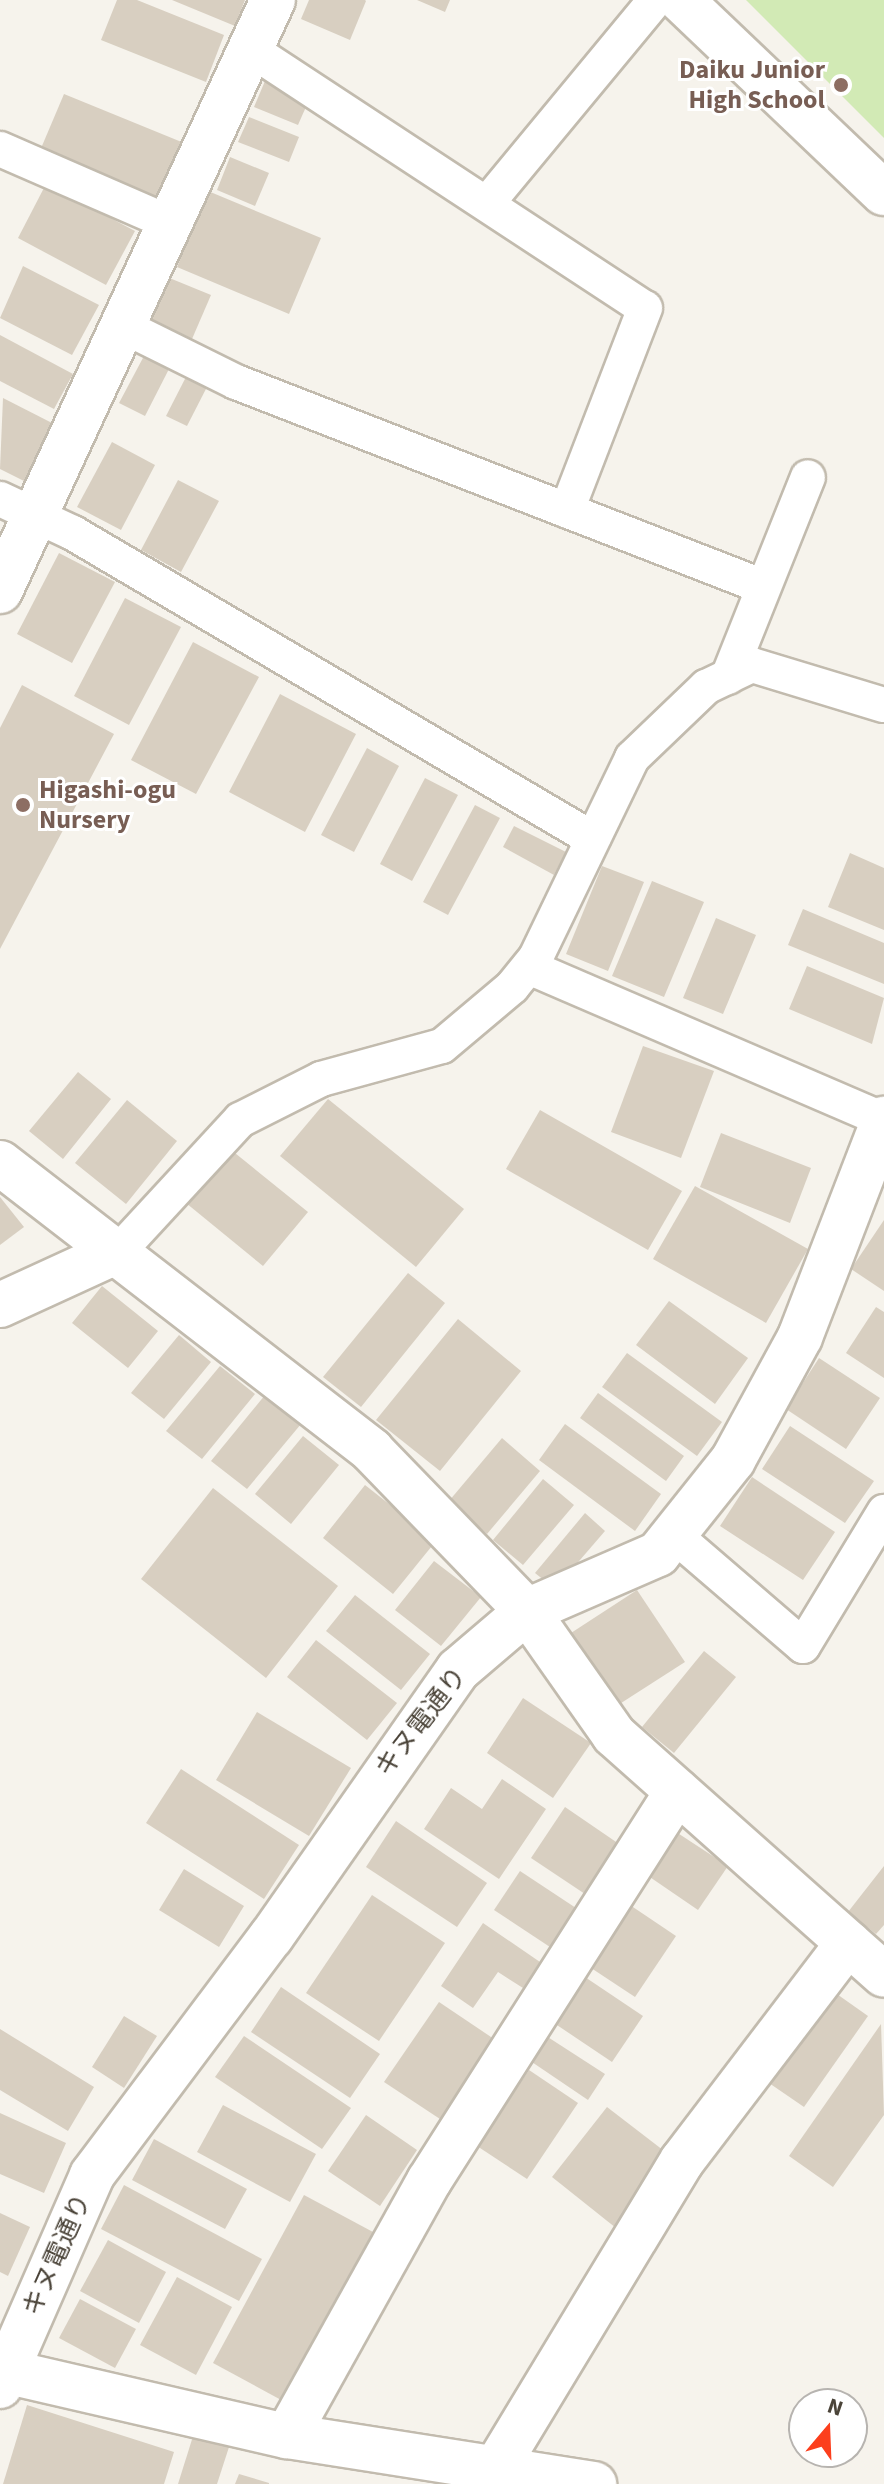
<!DOCTYPE html>
<html>
<head>
<meta charset="utf-8">
<style>
	body { margin:0 }
	#map { position:relative; width:884px; height:2484px; overflow:hidden; background:#f6f3ec; font-family:"Source Sans 3","Noto Sans JP",sans-serif }
	div>[style] { position:absolute }
	[style*='--x'] { left:calc(var(--x)*1px); top:calc(var(--y)*1px); width:calc(var(--w)*1px); rotate:calc(var(--a)*1deg) }
	.green>* { inset:0; background:#d2eab5 }
	.building>* { inset:0; background:#d8cfc1 }
	.roads { filter:drop-shadow(2px 0 #c2bbae) drop-shadow(-2px 0 #c2bbae) drop-shadow(0 2px #c2bbae) drop-shadow(0 -2px #c2bbae) }
	.service>* { height:34px; margin:-17px; padding:0 17px; transform-origin:17px; border-radius:17px; background:#fff }
	.minor>* { height:44px; margin:-22px; padding:0 22px; transform-origin:22px; border-radius:22px; background:#fff }
	.dots>* { width:22px; height:22px; translate:-50% -50%; box-sizing:border-box; border:4px solid #fff; border-radius:50% }
	span { translate:-50% -50%; white-space:nowrap; text-align:center; line-height:1.15; -webkit-text-stroke:6px #fff; paint-order:stroke }
	.education-label { font-size:26px; color:#785e54; font-weight:700 }
	.right { translate:-100% -50%; text-align:right }
	.left { translate:0 -50%; text-align:left }
	.street-label { font-size:26px; color:#4b4439 }
	.north { position:absolute; left:788px; top:2388px; width:80px; height:80px; box-sizing:border-box; background:#fff; border:2px solid #b7b4b0; border-radius:50%; rotate:19deg; font-size:22px; font-weight:700; line-height:32px; text-align:center; color:#4b4439 }
	.north::after { content:''; display:block; margin:auto; width:28px; height:36px; background:#fc3f1d; clip-path:polygon(50% 0,100% 100%,50% 72%,0 100%) }
</style>
</head>
<body>
<div id="map">
	<div class="green">
		<div style="clip-path:polygon(746px 0,884px 0,884px 138px)"></div>
	</div>
	<div class="building">
		<div style="clip-path:polygon(117px 0,137px 0,224px 35px,206px 82px,101px 40px)"></div>
		<div style="clip-path:polygon(172px 0,245px 0,235px 26px)"></div>
		<div style="clip-path:polygon(309px 0,365px 0,366px 1px,350px 40px,301px 19px)"></div>
		<div style="clip-path:polygon(417px 0,450px 0,445px 12px)"></div>
		<div style="clip-path:polygon(265px 81px,309px 100px,298px 125px,254px 107px)"></div>
		<div style="clip-path:polygon(64px 94px,184px 143px,160px 203px,39px 153px)"></div>
		<div style="clip-path:polygon(249px 117px,299px 137px,289px 162px,238px 142px)"></div>
		<div style="clip-path:polygon(230px 157px,269px 173px,255px 206px,217px 190px)"></div>
		<div style="clip-path:polygon(46px 184px,135px 231px,106px 285px,18px 238px)"></div>
		<div style="clip-path:polygon(208px 191px,321px 238px,289px 314px,177px 267px)"></div>
		<div style="clip-path:polygon(23px 266px,99px 305px,72px 355px,0 318px)"></div>
		<div style="clip-path:polygon(167px 277px,211px 295px,192px 339px,150px 321px)"></div>
		<div style="clip-path:polygon(0 335px,73px 374px,54px 409px,0 381px)"></div>
		<div style="clip-path:polygon(144px 356px,169px 369px,145px 416px,119px 403px)"></div>
		<div style="clip-path:polygon(188px 373px,209px 383px,187px 426px,166px 416px)"></div>
		<div style="clip-path:polygon(3px 398px,54px 424px,24px 481px,0 469px)"></div>
		<div style="clip-path:polygon(112px 442px,155px 465px,121px 530px,77px 507px)"></div>
		<div style="clip-path:polygon(178px 480px,219px 501px,181px 572px,141px 550px)"></div>
		<div style="clip-path:polygon(59px 553px,115px 582px,72px 663px,17px 634px)"></div>
		<div style="clip-path:polygon(125px 598px,181px 627px,129px 725px,74px 696px)"></div>
		<div style="clip-path:polygon(193px 642px,259px 677px,196px 794px,131px 760px)"></div>
		<div style="clip-path:polygon(22px 685px,114px 734px,0 949px,0 728px)"></div>
		<div style="clip-path:polygon(280px 694px,356px 734px,305px 832px,229px 792px)"></div>
		<div style="clip-path:polygon(367px 748px,399px 766px,354px 852px,321px 835px)"></div>
		<div style="clip-path:polygon(425px 778px,458px 795px,412px 881px,380px 864px)"></div>
		<div style="clip-path:polygon(475px 805px,500px 818px,448px 915px,423px 902px)"></div>
		<div style="clip-path:polygon(514px 826px,566px 852px,554px 875px,503px 847px)"></div>
		<div style="clip-path:polygon(850px 853px,884px 868px,884px 930px,828px 907px)"></div>
		<div style="clip-path:polygon(602px 866px,644px 882px,608px 971px,566px 954px)"></div>
		<div style="clip-path:polygon(652px 881px,704px 902px,664px 997px,612px 976px)"></div>
		<div style="clip-path:polygon(803px 909px,884px 943px,884px 984px,788px 945px)"></div>
		<div style="clip-path:polygon(716px 918px,756px 935px,723px 1014px,683px 998px)"></div>
		<div style="clip-path:polygon(807px 966px,884px 998px,872px 1044px,789px 1009px)"></div>
		<div style="clip-path:polygon(643px 1046px,714px 1071px,681px 1158px,611px 1132px)"></div>
		<div style="clip-path:polygon(78px 1072px,111px 1099px,63px 1159px,29px 1131px)"></div>
		<div style="clip-path:polygon(328px 1099px,464px 1209px,416px 1267px,280px 1156px)"></div>
		<div style="clip-path:polygon(127px 1100px,177px 1141px,126px 1204px,75px 1163px)"></div>
		<div style="clip-path:polygon(540px 1110px,682px 1191px,648px 1250px,506px 1169px)"></div>
		<div style="clip-path:polygon(721px 1133px,811px 1168px,790px 1223px,700px 1187px)"></div>
		<div style="clip-path:polygon(230px 1149px,308px 1212px,263px 1266px,186px 1203px)"></div>
		<div style="clip-path:polygon(695px 1186px,808px 1249px,766px 1323px,653px 1259px)"></div>
		<div style="clip-path:polygon(0 1197px,24px 1227px,0 1245px)"></div>
		<div style="clip-path:polygon(884px 1220px,884px 1291px,851px 1269px)"></div>
		<div style="clip-path:polygon(408px 1273px,445px 1303px,361px 1407px,323px 1377px)"></div>
		<div style="clip-path:polygon(102px 1286px,158px 1331px,128px 1368px,72px 1323px)"></div>
		<div style="clip-path:polygon(669px 1301px,748px 1358px,715px 1404px,636px 1345px)"></div>
		<div style="clip-path:polygon(876px 1307px,884px 1312px,884px 1378px,846px 1353px)"></div>
		<div style="clip-path:polygon(458px 1319px,521px 1371px,440px 1471px,376px 1420px)"></div>
		<div style="clip-path:polygon(179px 1335px,211px 1362px,164px 1419px,131px 1393px)"></div>
		<div style="clip-path:polygon(627px 1353px,722px 1422px,697px 1456px,602px 1387px)"></div>
		<div style="clip-path:polygon(819px 1358px,880px 1398px,846px 1449px,786px 1409px)"></div>
		<div style="clip-path:polygon(220px 1366px,255px 1394px,202px 1459px,166px 1431px)"></div>
		<div style="clip-path:polygon(598px 1393px,684px 1456px,666px 1481px,580px 1418px)"></div>
		<div style="clip-path:polygon(265px 1395px,301px 1424px,247px 1489px,211px 1461px)"></div>
		<div style="clip-path:polygon(565px 1424px,661px 1494px,635px 1531px,539px 1460px)"></div>
		<div style="clip-path:polygon(790px 1426px,874px 1481px,845px 1523px,762px 1469px)"></div>
		<div style="clip-path:polygon(303px 1436px,339px 1465px,291px 1524px,255px 1494px)"></div>
		<div style="clip-path:polygon(502px 1438px,540px 1471px,487px 1534px,449px 1501px)"></div>
		<div style="clip-path:polygon(752px 1477px,835px 1532px,803px 1580px,720px 1526px)"></div>
		<div style="clip-path:polygon(543px 1479px,574px 1505px,523px 1565px,493px 1540px)"></div>
		<div style="clip-path:polygon(365px 1485px,436px 1541px,393px 1594px,323px 1538px)"></div>
		<div style="clip-path:polygon(213px 1488px,338px 1586px,266px 1678px,141px 1579px)"></div>
		<div style="clip-path:polygon(585px 1513px,605px 1531px,555px 1589px,535px 1573px)"></div>
		<div style="clip-path:polygon(434px 1561px,481px 1597px,441px 1646px,395px 1610px)"></div>
		<div style="clip-path:polygon(637px 1590px,685px 1662px,618px 1705px,571px 1633px)"></div>
		<div style="clip-path:polygon(355px 1595px,430px 1654px,401px 1690px,326px 1631px)"></div>
		<div style="clip-path:polygon(316px 1640px,397px 1703px,367px 1740px,287px 1677px)"></div>
		<div style="clip-path:polygon(704px 1651px,736px 1677px,674px 1753px,642px 1727px)"></div>
		<div style="clip-path:polygon(523px 1698px,591px 1743px,553px 1798px,487px 1753px)"></div>
		<div style="clip-path:polygon(257px 1712px,351px 1768px,309px 1836px,216px 1780px)"></div>
		<div style="clip-path:polygon(181px 1769px,299px 1845px,264px 1899px,146px 1823px)"></div>
		<div style="clip-path:polygon(502px 1779px,546px 1809px,499px 1879px,424px 1829px,451px 1788px,482px 1809px)"></div>
		<div style="clip-path:polygon(565px 1807px,622px 1846px,588px 1896px,531px 1858px)"></div>
		<div style="clip-path:polygon(396px 1821px,487px 1883px,457px 1927px,366px 1867px)"></div>
		<div style="clip-path:polygon(670px 1828px,728px 1866px,698px 1910px,641px 1871px)"></div>
		<div style="clip-path:polygon(884px 1866px,884px 1925px,876px 1934px,848px 1912px)"></div>
		<div style="clip-path:polygon(184px 1869px,244px 1906px,219px 1947px,159px 1910px)"></div>
		<div style="clip-path:polygon(520px 1871px,579px 1910px,553px 1949px,494px 1910px)"></div>
		<div style="clip-path:polygon(372px 1895px,445px 1943px,379px 2041px,306px 1993px)"></div>
		<div style="clip-path:polygon(624px 1901px,676px 1936px,635px 1997px,582px 1962px)"></div>
		<div style="clip-path:polygon(483px 1923px,540px 1962px,523px 1988px,498px 1972px,473px 2008px,441px 1986px)"></div>
		<div style="clip-path:polygon(576px 1971px,643px 2016px,612px 2062px,545px 2017px)"></div>
		<div style="clip-path:polygon(281px 1987px,380px 2054px,350px 2098px,251px 2032px)"></div>
		<div style="clip-path:polygon(834px 1992px,868px 2016px,804px 2107px,769px 2083px)"></div>
		<div style="clip-path:polygon(439px 2002px,494px 2039px,440px 2119px,384px 2082px)"></div>
		<div style="clip-path:polygon(124px 2016px,157px 2036px,124px 2088px,92px 2067px)"></div>
		<div style="clip-path:polygon(881px 2024px,884px 2115px,833px 2187px,789px 2156px)"></div>
		<div style="clip-path:polygon(0 2029px,94px 2087px,68px 2131px,0 2090px)"></div>
		<div style="clip-path:polygon(540px 2032px,605px 2074px,588px 2100px,523px 2056px)"></div>
		<div style="clip-path:polygon(244px 2036px,351px 2108px,322px 2149px,215px 2077px)"></div>
		<div style="clip-path:polygon(529px 2070px,578px 2103px,527px 2179px,477px 2146px)"></div>
		<div style="clip-path:polygon(223px 2105px,316px 2154px,290px 2202px,197px 2152px)"></div>
		<div style="clip-path:polygon(607px 2107px,672px 2157px,616px 2228px,552px 2177px)"></div>
		<div style="clip-path:polygon(0 2113px,66px 2143px,44px 2193px,0 2174px)"></div>
		<div style="clip-path:polygon(366px 2115px,417px 2150px,380px 2206px,328px 2171px)"></div>
		<div style="clip-path:polygon(154px 2139px,247px 2189px,225px 2229px,132px 2180px)"></div>
		<div style="clip-path:polygon(124px 2185px,262px 2259px,239px 2301px,101px 2229px)"></div>
		<div style="clip-path:polygon(304px 2195px,373px 2232px,283px 2401px,213px 2363px)"></div>
		<div style="clip-path:polygon(0 2213px,30px 2227px,8px 2276px,0 2272px)"></div>
		<div style="clip-path:polygon(108px 2240px,166px 2272px,139px 2323px,80px 2291px)"></div>
		<div style="clip-path:polygon(177px 2277px,232px 2307px,196px 2375px,140px 2345px)"></div>
		<div style="clip-path:polygon(80px 2299px,136px 2329px,115px 2368px,59px 2338px)"></div>
		<div style="clip-path:polygon(27px 2405px,174px 2452px,164px 2484px,3px 2484px)"></div>
		<div style="clip-path:polygon(194px 2433px,230px 2444px,217px 2484px,178px 2484px)"></div>
		<div style="clip-path:polygon(239px 2474px,269px 2483px,269px 2484px,235px 2484px)"></div>
	</div>
	<div class="roads">
		<div class="service">
			<div style="--x:250;--y:49;--w:472;--a:33.3"></div>
			<div style="--x:645;--y:308;--w:217;--a:111.1"></div>
			<div style="--x:0;--y:149;--w:185;--a:23.5"></div>
			<div style="--x:489;--y:201;--w:261;--a:-50.4"></div>
			<div style="--x:123;--y:326;--w:126;--a:26.4"></div>
			<div style="--x:236;--y:382;--w:566;--a:21.22"></div>
			<div style="--x:0;--y:499;--w:81;--a:25"></div>
			<div style="--x:73;--y:533;--w:603;--a:30.48"></div>
			<div style="--x:728;--y:677;--w:215;--a:-68.2"></div>
			<div style="--x:529;--y:967;--w:387;--a:23.3"></div>
			<div style="--x:120;--y:1250;--w:177;--a:-47.3"></div>
			<div style="--x:240;--y:1120;--w:91;--a:-26.8"></div>
			<div style="--x:321;--y:1079;--w:125;--a:-15.3"></div>
			<div style="--x:442;--y:1046;--w:92;--a:-40.1"></div>
			<div style="--x:512;--y:987;--w:38;--a:-51"></div>
			<div style="--x:536;--y:957;--w:221;--a:-64.2"></div>
			<div style="--x:632;--y:758;--w:103;--a:-43.8"></div>
			<div style="--x:706;--y:687;--w:51;--a:-25.6"></div>
			<div style="--x:752;--y:665;--w:138;--a:16.9"></div>
			<div style="--x:674;--y:1535;--w:170;--a:40.7"></div>
			<div style="--x:803;--y:1646;--w:157;--a:-58.8"></div>
		</div>
		<div class="minor">
			<div style="--x:681;--y:0;--w:280;--a:43.6"></div>
			<div style="--x:0;--y:591;--w:651;--a:-65.21"></div>
			<div style="--x:0;--y:1163;--w:470;--a:37.7"></div>
			<div style="--x:372;--y:1451;--w:223;--a:45.9"></div>
			<div style="--x:527;--y:1611;--w:151;--a:54.9"></div>
			<div style="--x:614;--y:1735;--w:361;--a:41.6"></div>
			<div style="--x:0;--y:1305;--w:132;--a:-24.6"></div>
			<div style="--x:0;--y:2370;--w:294;--a:13"></div>
			<div style="--x:287;--y:2436;--w:311;--a:8.9"></div>
			<div style="--x:0;--y:2386;--w:230;--a:-66.4"></div>
			<div style="--x:92;--y:2175;--w:298;--a:-53.1"></div>
			<div style="--x:271;--y:1937;--w:326;--a:-55"></div>
			<div style="--x:458;--y:1670;--w:91;--a:-40.5"></div>
			<div style="--x:527;--y:1611;--w:143;--a:-23.5"></div>
			<div style="--x:658;--y:1554;--w:120;--a:-51.4"></div>
			<div style="--x:733;--y:1460;--w:140;--a:-61.4"></div>
			<div style="--x:800;--y:1337;--w:234;--a:-68.9"></div>
			<div style="--x:287;--y:2436;--w:292;--a:-60.9"></div>
			<div style="--x:429;--y:2181;--w:462;--a:-57.5"></div>
			<div style="--x:496;--y:2468;--w:359;--a:-58.8"></div>
			<div style="--x:682;--y:2161;--w:274;--a:-52.7"></div>
		</div>
	</div>
	<div class="dots">
		<div style="left:841px;top:85px;background:#8d6e63"></div>
		<div style="left:23px;top:805px;background:#8d6e63"></div>
	</div>
	<div class="education-label">
		<span class="right" style="left:825px;top:85px">Daiku Junior<br>High School</span>
		<span class="left" style="left:39px;top:805px">Higashi-ogu<br>Nursery</span>
	</div>
	<div class="street-label">
		<span style="left:421px;top:1722px;rotate:-52deg">キヌ電通り</span>
		<span style="left:57px;top:2255px;rotate:-66deg">キヌ電通り</span>
	</div>
	<div class="north">N</div>
</div>
</body>
</html>
